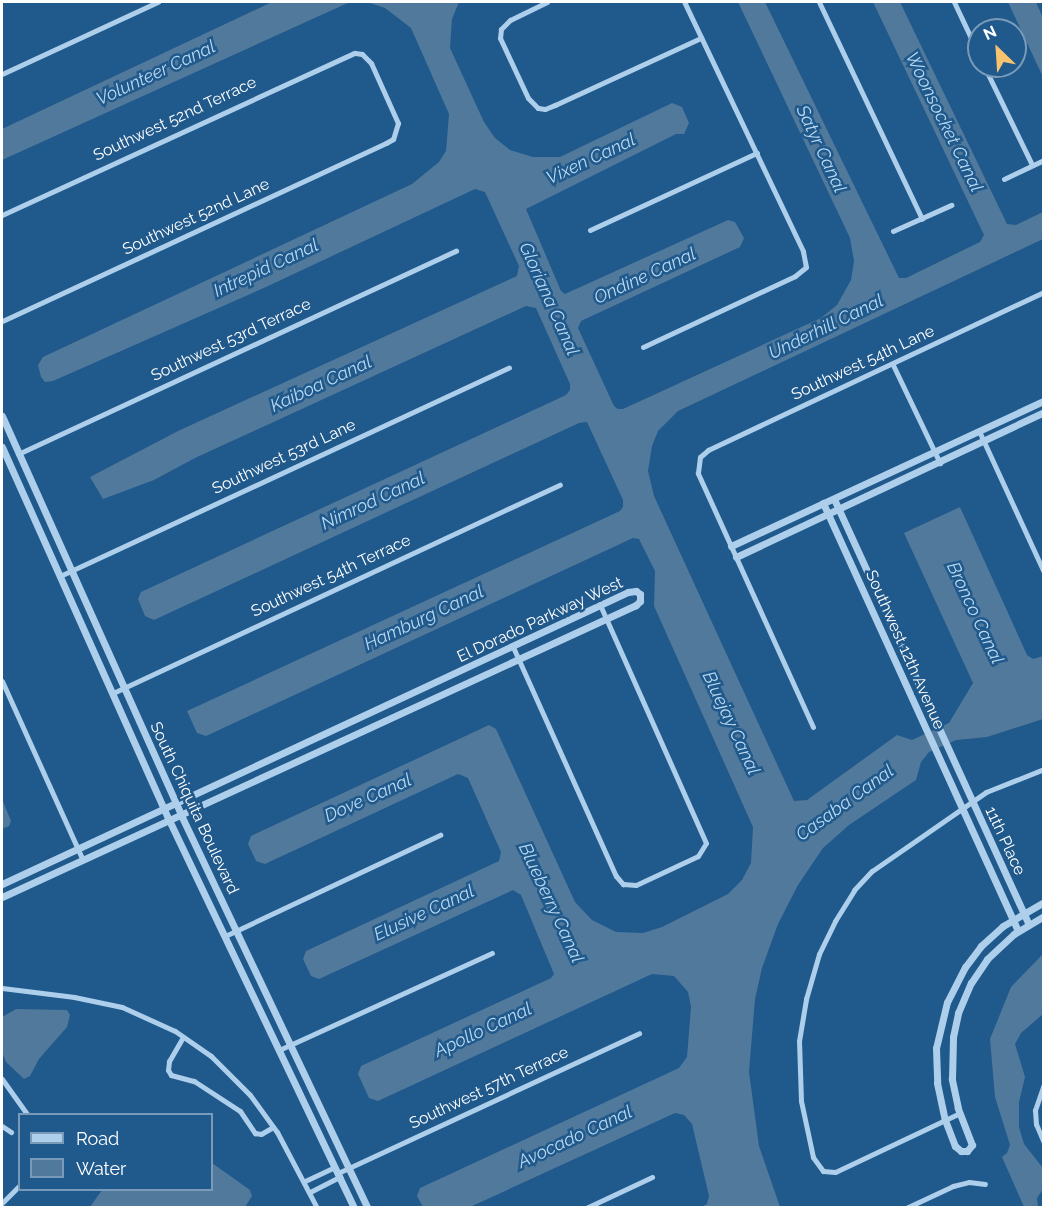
<!DOCTYPE html>
<html>
<head>
<meta charset="utf-8">
<style>
	body { margin:0 }
	#map { position:relative; width:1045px; height:1209px; overflow:hidden; background:#20598b; font-family:Raleway,sans-serif }
	div>[style] { position:absolute }
	[style*='--x'] { left:calc(var(--x)*1px); top:calc(var(--y)*1px); width:calc(var(--w)*1px); rotate:calc(var(--a)*1deg) }
	.water>* { inset:0; background:#51799c }
	.minor>* { height:5px; margin:-2.5px; padding:0 2.5px; transform-origin:2.5px; border-radius:2.5px; background:#adcfeb }
	.tertiary>* { height:7px; margin:-3.5px; padding:0 3.5px; transform-origin:3.5px; border-radius:3.5px; background:#adcfeb }
	span { translate:-50% -50%; white-space:nowrap; text-align:center; line-height:1.15; -webkit-text-stroke:5px #20598b; paint-order:stroke }
	.street-label { font-size:16px; color:#fff }
	.water-label { font-size:18px; color:#b9d9f2; font-style:italic }
	.frame { position:absolute; inset:0; border:3px solid #fff; pointer-events:none }
	.legend { position:absolute; left:18px; top:1113px; width:195px; height:78px; box-sizing:border-box; background:#20598b; border:2px solid #799bb9; margin:0; padding:8px 10px; list-style:none; font-size:18px; color:#fff }
	.legend li { display:flex; align-items:center; gap:12px; height:30px }
	.legend b { width:30px; border:2px solid #799bb9 }
	.north { position:absolute; left:967px; top:18px; width:60px; height:60px; box-sizing:border-box; background:#20598b; border:2px solid #799bb9; border-radius:50%; rotate:335deg; font-size:16px; font-weight:700; line-height:24px; text-align:center; color:#fff }
	.north::after { content:''; display:block; margin:auto; width:21px; height:27px; background:#f8c36e; clip-path:polygon(50% 0,100% 100%,50% 72%,0 100%) }
</style>
</head>
<body>
<div id="map">
	<div class="water">
		<div style="clip-path:polygon(272px 2px,459px 2px,452px 19px,450px 48px,484px 122px,495px 138px,510px 150px,533px 157px,560px 157px,672px 103px,682px 107px,689px 123px,684px 134px,676px 134px,526px 209px,561px 291px,565px 294px,728px 220px,735px 222px,744px 238px,740px 247px,581px 321px,578px 328px,614px 406px,618px 409px,623px 409px,821px 318px,837px 305px,851px 280px,854px 261px,850px 238px,738px 2px,765px 2px,899px 278px,906px 278px,980px 242px,984px 235px,873px 2px,900px 2px,1007px 224px,1016px 225px,1043px 212px,1043px 239px,678px 411px,658px 431px,652px 446px,648px 471px,654px 496px,794px 801px,807px 800px,897px 735px,912px 740px,949px 723px,973px 683px,904px 533px,960px 507px,1027px 655px,1033px 659px,1043px 656px,1043px 719px,987px 737px,956px 740px,929px 752px,921px 762px,916px 780px,849px 825px,823px 848px,798px 885px,778px 924px,762px 968px,755px 999px,749px 1072px,759px 1146px,780px 1207px,701px 1207px,707px 1204px,709px 1196px,692px 1124px,684px 1115px,675px 1113px,470px 1207px,423px 1207px,417px 1196px,420px 1188px,679px 1068px,687px 1057px,691px 1007px,688px 992px,674px 976px,652px 974px,378px 1101px,369px 1098px,358px 1074px,361px 1066px,551px 978px,554px 974px,521px 895px,513px 890px,319px 979px,311px 976px,303px 959px,306px 951px,499px 861px,501px 852px,468px 778px,458px 774px,265px 864px,256px 861px,248px 844px,251px 836px,489px 725px,496px 729px,575px 902px,592px 920px,616px 932px,643px 933px,662px 927px,728px 894px,742px 880px,751px 863px,753px 827px,654px 606px,655px 571px,639px 539px,633px 538px,206px 736px,197px 733px,187px 711px,620px 511px,623px 507px,623px 500px,587px 422px,579px 423px,154px 620px,145px 616px,138px 599px,141px 592px,566px 395px,570px 390px,570px 384px,536px 308px,526px 306px,195px 458px,154px 480px,103px 499px,90px 477px,178px 431px,517px 276px,519px 266px,485px 192px,475px 189px,266px 287px,53px 381px,45px 382px,41px 377px,38px 365px,43px 357px,412px 184px,439px 162px,446px 151px,449px 114px,411px 28px,385px 8px,367px 2px,350px 2px,2px 160px,2px 129px)"></div>
		<div style="clip-path:polygon(1008px 2px,1036px 2px,1043px 18px,1043px 77px)"></div>
		<div style="clip-path:polygon(2px 799px,11px 821px,9px 826px,2px 829px)"></div>
		<div style="clip-path:polygon(1043px 954px,1043px 1014px,1021px 1033px,1015px 1044px,1025px 1077px,1019px 1102px,1019px 1127px,1024px 1144px,1043px 1168px,1043px 1189px,1037px 1198px,1038px 1207px,1024px 1207px,1002px 1157px,1007px 1153px,1010px 1145px,995px 1097px,990px 1039px,1011px 987px)"></div>
		<div style="clip-path:polygon(16px 1009px,67px 1010px,70px 1015px,67px 1027px,39px 1059px,30px 1076px,24px 1079px,6px 1062px,2px 1052px,2px 1017px)"></div>
		<div style="clip-path:polygon(212px 1163px,250px 1190px,252px 1196px,245px 1207px,90px 1207px,102px 1190px,212px 1190px)"></div>
	</div>
	<div class="minor">
		<div style="--x:547;--y:2;--w:41;--a:154.1"></div>
		<div style="--x:510;--y:20;--w:13;--a:135"></div>
		<div style="--x:501;--y:29;--w:9;--a:96"></div>
		<div style="--x:500;--y:38;--w:66;--a:65"></div>
		<div style="--x:528;--y:98;--w:14;--a:45"></div>
		<div style="--x:538;--y:108;--w:7;--a:8"></div>
		<div style="--x:545;--y:109;--w:11;--a:-22"></div>
		<div style="--x:555;--y:105;--w:161;--a:-24.7"></div>
		<div style="--x:819;--y:2;--w:240;--a:64.6"></div>
		<div style="--x:954;--y:2;--w:59;--a:64.7"></div>
		<div style="--x:984;--y:66;--w:110;--a:64.1"></div>
		<div style="--x:2;--y:74;--w:172;--a:-24.8"></div>
		<div style="--x:1004;--y:179;--w:44;--a:-25.4"></div>
		<div style="--x:2;--y:215;--w:388;--a:-24.7"></div>
		<div style="--x:355;--y:53;--w:7;--a:8"></div>
		<div style="--x:362;--y:54;--w:13;--a:45"></div>
		<div style="--x:371;--y:63;--w:66;--a:65.8"></div>
		<div style="--x:398;--y:123;--w:17;--a:107"></div>
		<div style="--x:393;--y:139;--w:8;--a:150"></div>
		<div style="--x:386;--y:143;--w:423;--a:155.1"></div>
		<div style="--x:590;--y:230;--w:184;--a:-24.8"></div>
		<div style="--x:893;--y:231;--w:64;--a:-24.1"></div>
		<div style="--x:643;--y:347;--w:168;--a:-25"></div>
		<div style="--x:795;--y:276;--w:14;--a:-39"></div>
		<div style="--x:806;--y:267;--w:16;--a:-101"></div>
		<div style="--x:803;--y:251;--w:276;--a:-115.5"></div>
		<div style="--x:893;--y:365;--w:109;--a:64.4"></div>
		<div style="--x:979;--y:431;--w:155;--a:65.3"></div>
		<div style="--x:18;--y:454;--w:483;--a:-24.9"></div>
		<div style="--x:60;--y:576;--w:495;--a:-24.9"></div>
		<div style="--x:513;--y:647;--w:251;--a:65.8"></div>
		<div style="--x:616;--y:876;--w:11;--a:49"></div>
		<div style="--x:623;--y:884;--w:13;--a:4"></div>
		<div style="--x:636;--y:885;--w:68;--a:-25.1"></div>
		<div style="--x:698;--y:856;--w:15;--a:-58"></div>
		<div style="--x:706;--y:843;--w:258;--a:-114"></div>
		<div style="--x:2;--y:681;--w:196;--a:65.7"></div>
		<div style="--x:113;--y:693;--w:493;--a:-25"></div>
		<div style="--x:813;--y:727;--w:279;--a:-114.4"></div>
		<div style="--x:698;--y:473;--w:16;--a:-83"></div>
		<div style="--x:700;--y:457;--w:11;--a:-41"></div>
		<div style="--x:708;--y:450;--w:371;--a:-25.2"></div>
		<div style="--x:225;--y:936;--w:238;--a:-25.2"></div>
		<div style="--x:2;--y:988;--w:73;--a:7.1"></div>
		<div style="--x:74;--y:997;--w:49;--a:11.8"></div>
		<div style="--x:122;--y:1007;--w:58;--a:24.4"></div>
		<div style="--x:175;--y:1031;--w:44;--a:34.8"></div>
		<div style="--x:211;--y:1056;--w:55;--a:45"></div>
		<div style="--x:250;--y:1095;--w:46;--a:53.9"></div>
		<div style="--x:277;--y:1132;--w:86;--a:62.2"></div>
		<div style="--x:183;--y:1037;--w:28;--a:120"></div>
		<div style="--x:169;--y:1061;--w:9;--a:96"></div>
		<div style="--x:168;--y:1070;--w:6;--a:59"></div>
		<div style="--x:171;--y:1075;--w:24;--a:15"></div>
		<div style="--x:194;--y:1081;--w:55;--a:33.1"></div>
		<div style="--x:240;--y:1111;--w:27;--a:56"></div>
		<div style="--x:255;--y:1133;--w:6;--a:9"></div>
		<div style="--x:261;--y:1134;--w:14;--a:-30"></div>
		<div style="--x:279;--y:1050;--w:234;--a:-24.5"></div>
		<div style="--x:2;--y:1079;--w:43;--a:54.5"></div>
		<div style="--x:1044;--y:1084;--w:28;--a:109"></div>
		<div style="--x:1035;--y:1110;--w:14;--a:86"></div>
		<div style="--x:1036;--y:1124;--w:21;--a:67"></div>
		<div style="--x:960;--y:1113;--w:138;--a:154.7"></div>
		<div style="--x:835;--y:1172;--w:12;--a:-175"></div>
		<div style="--x:823;--y:1171;--w:17;--a:-126"></div>
		<div style="--x:813;--y:1157;--w:57;--a:-102.1"></div>
		<div style="--x:801;--y:1101;--w:60;--a:-91.9"></div>
		<div style="--x:799;--y:1041;--w:43;--a:-80.5"></div>
		<div style="--x:806;--y:999;--w:47;--a:-73.9"></div>
		<div style="--x:819;--y:954;--w:37;--a:-64"></div>
		<div style="--x:835;--y:921;--w:36;--a:-58"></div>
		<div style="--x:854;--y:890;--w:26;--a:-47"></div>
		<div style="--x:872;--y:871;--w:139;--a:-34.7"></div>
		<div style="--x:986;--y:792;--w:62;--a:-21.6"></div>
		<div style="--x:2;--y:1126;--w:11;--a:34"></div>
		<div style="--x:338;--y:1173;--w:332;--a:-24.9"></div>
		<div style="--x:305;--y:1181;--w:33;--a:-25"></div>
		<div style="--x:310;--y:1192;--w:34;--a:-27"></div>
		<div style="--x:2;--y:1203;--w:25;--a:-45"></div>
		<div style="--x:586;--y:1208;--w:73;--a:-25.2"></div>
		<div style="--x:906;--y:1208;--w:52;--a:-25.1"></div>
		<div style="--x:953;--y:1186;--w:16;--a:-14"></div>
		<div style="--x:969;--y:1182;--w:16;--a:7"></div>
	</div>
	<div class="tertiary">
		<div style="--x:2;--y:416;--w:437;--a:65.8"></div>
		<div style="--x:181;--y:815;--w:435;--a:64.6"></div>
		<div style="--x:2;--y:447;--w:409;--a:65.9"></div>
		<div style="--x:169;--y:820;--w:430;--a:64.5"></div>
		<div style="--x:834;--y:499;--w:468;--a:65.4"></div>
		<div style="--x:823;--y:503;--w:470;--a:65.5"></div>
		<div style="--x:731;--y:546;--w:345;--a:-24.9"></div>
		<div style="--x:736;--y:557;--w:340;--a:-25.2"></div>
		<div style="--x:2;--y:884;--w:691;--a:-25.01"></div>
		<div style="--x:628;--y:592;--w:8;--a:-7"></div>
		<div style="--x:636;--y:591;--w:5;--a:37"></div>
		<div style="--x:640;--y:594;--w:7;--a:90"></div>
		<div style="--x:640;--y:601;--w:6;--a:135"></div>
		<div style="--x:636;--y:605;--w:698;--a:155.27"></div>
		<div style="--x:1044;--y:902;--w:48;--a:149.7"></div>
		<div style="--x:1003;--y:926;--w:30;--a:138"></div>
		<div style="--x:981;--y:946;--w:26;--a:127"></div>
		<div style="--x:965;--y:967;--w:39;--a:117"></div>
		<div style="--x:947;--y:1002;--w:47;--a:103.4"></div>
		<div style="--x:936;--y:1048;--w:35;--a:88"></div>
		<div style="--x:937;--y:1083;--w:38;--a:78"></div>
		<div style="--x:945;--y:1120;--w:28;--a:69"></div>
		<div style="--x:955;--y:1146;--w:8;--a:40"></div>
		<div style="--x:961;--y:1151;--w:6;--a:0"></div>
		<div style="--x:967;--y:1151;--w:8;--a:-50"></div>
		<div style="--x:972;--y:1145;--w:40;--a:-111"></div>
		<div style="--x:958;--y:1108;--w:30;--a:-102"></div>
		<div style="--x:952;--y:1079;--w:42;--a:-88.6"></div>
		<div style="--x:953;--y:1037;--w:25;--a:-78"></div>
		<div style="--x:958;--y:1013;--w:33;--a:-67"></div>
		<div style="--x:971;--y:983;--w:29;--a:-56"></div>
		<div style="--x:987;--y:959;--w:37;--a:-43"></div>
		<div style="--x:1014;--y:934;--w:35;--a:-31"></div>
	</div>
	<div class="street-label">
		<span style="left:175px;top:119px;rotate:-25deg">Southwest 52nd Terrace</span>
		<span style="left:196px;top:217px;rotate:-25deg">Southwest 52nd Lane</span>
		<span style="left:231px;top:340px;rotate:-25deg">Southwest 53rd Terrace</span>
		<span style="left:863px;top:363px;rotate:-25deg">Southwest 54th Lane</span>
		<span style="left:284px;top:457px;rotate:-25deg">Southwest 53rd Lane</span>
		<span style="left:331px;top:576px;rotate:-25deg">Southwest 54th Terrace</span>
		<span style="left:540px;top:620px;rotate:-25deg">El Dorado Parkway West</span>
		<span style="left:905px;top:650px;rotate:66deg">Southwest 12th Avenue</span>
		<span style="left:194px;top:808px;rotate:65deg">South Chiquita Boulevard</span>
		<span style="left:1005px;top:841px;rotate:65deg">11th Place</span>
		<span style="left:489px;top:1088px;rotate:-25deg">Southwest 57th Terrace</span>
	</div>
	<div class="water-label">
		<span style="left:156px;top:73px;rotate:-25deg">Volunteer Canal</span>
		<span style="left:944px;top:122px;rotate:64deg">Woonsocket Canal</span>
		<span style="left:821px;top:149px;rotate:65deg">Satyr Canal</span>
		<span style="left:591px;top:159px;rotate:-25deg">Vixen Canal</span>
		<span style="left:266px;top:268px;rotate:-25deg">Intrepid Canal</span>
		<span style="left:645px;top:276px;rotate:-25deg">Ondine Canal</span>
		<span style="left:549px;top:299px;rotate:66deg">Gloriana Canal</span>
		<span style="left:826px;top:327px;rotate:-26deg">Underhill Canal</span>
		<span style="left:321px;top:384px;rotate:-25deg">Kaiboa Canal</span>
		<span style="left:373px;top:501px;rotate:-25deg">Nimrod Canal</span>
		<span style="left:975px;top:613px;rotate:65deg">Bronco Canal</span>
		<span style="left:424px;top:618px;rotate:-25deg">Hamburg Canal</span>
		<span style="left:731px;top:723px;rotate:65deg">Bluejay Canal</span>
		<span style="left:368px;top:798px;rotate:-24deg">Dove Canal</span>
		<span style="left:845px;top:803px;rotate:-36deg">Casaba Canal</span>
		<span style="left:551px;top:903px;rotate:65deg">Blueberry Canal</span>
		<span style="left:424px;top:913px;rotate:-25deg">Elusive Canal</span>
		<span style="left:483px;top:1030px;rotate:-25deg">Apollo Canal</span>
		<span style="left:575px;top:1137px;rotate:-25deg">Avocado Canal</span>
	</div>
	<div class="frame"></div>
	<ul class="legend">
	<li><b style="height:8px;background:#adcfeb"></b>Road</li>
	<li><b style="height:16px;background:#51799c"></b>Water</li>
	</ul>
	<div class="north">N</div>
</div>
</body>
</html>
